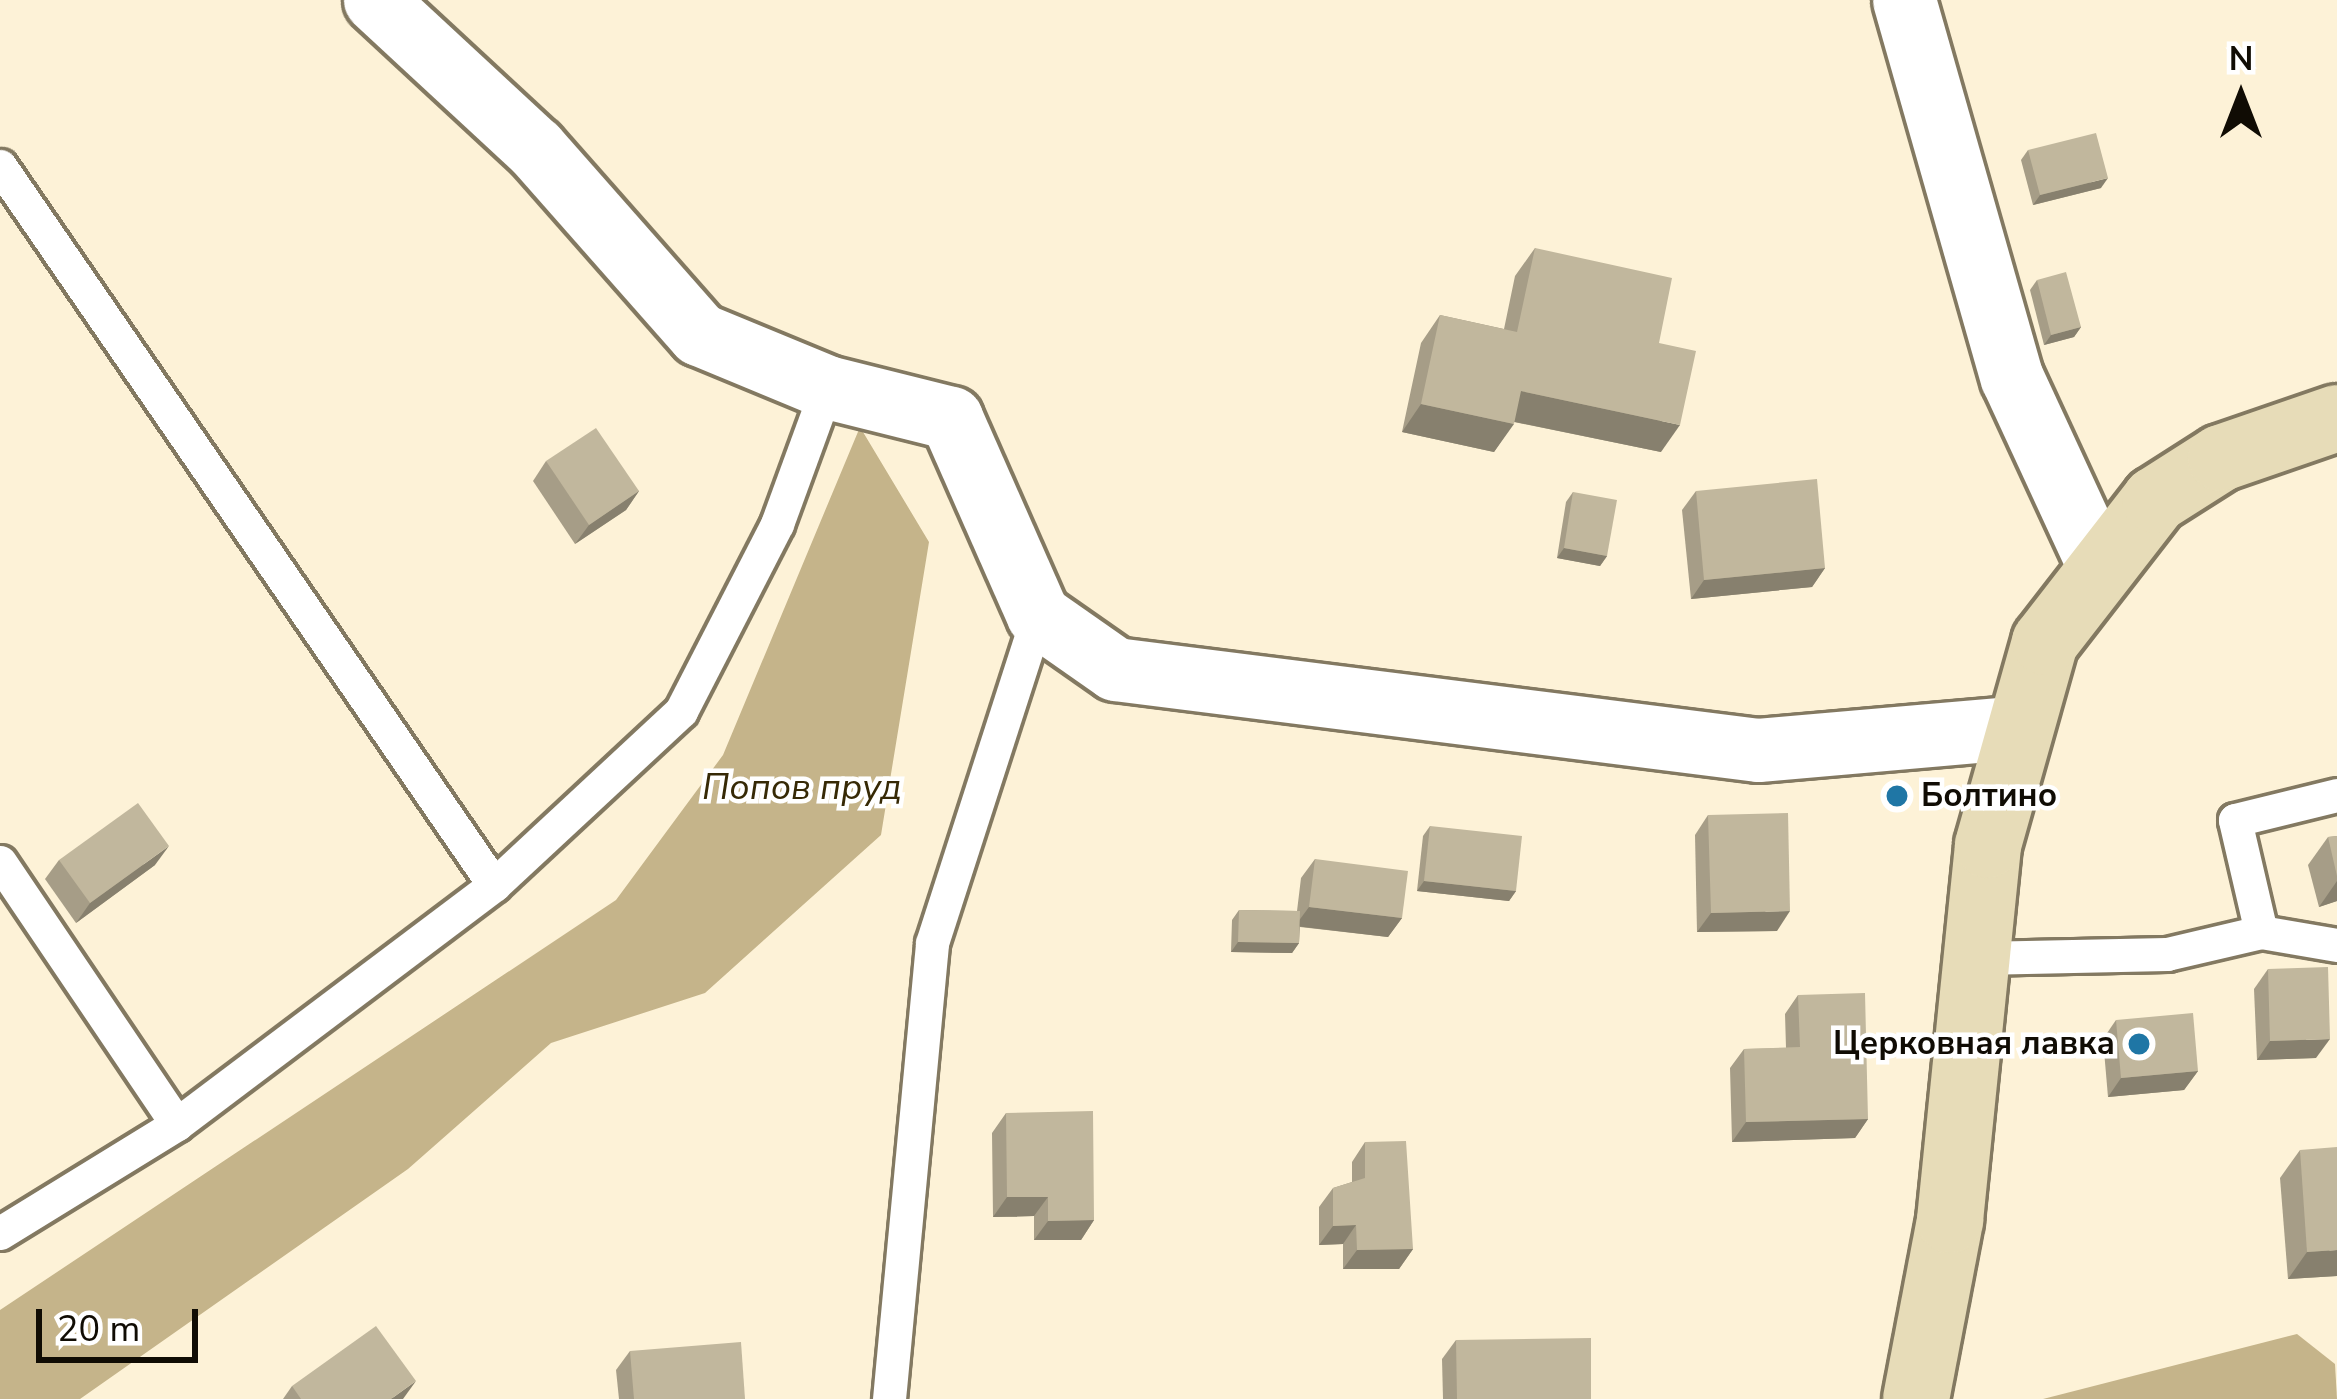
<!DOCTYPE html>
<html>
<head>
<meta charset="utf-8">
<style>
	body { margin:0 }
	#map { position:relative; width:2337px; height:1399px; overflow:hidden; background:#fdf2d7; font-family:"Nunito Sans",sans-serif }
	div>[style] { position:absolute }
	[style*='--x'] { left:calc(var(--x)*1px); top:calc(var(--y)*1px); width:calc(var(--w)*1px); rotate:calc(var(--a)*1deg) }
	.water>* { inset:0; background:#c5b48a }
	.roads { filter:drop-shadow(3px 0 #837961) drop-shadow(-3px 0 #837961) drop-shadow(0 3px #837961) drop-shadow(0 -3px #837961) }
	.lane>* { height:33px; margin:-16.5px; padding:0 16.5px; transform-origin:16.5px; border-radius:16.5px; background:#fff }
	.street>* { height:63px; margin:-31.5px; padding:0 31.5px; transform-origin:31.5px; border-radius:31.5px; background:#fff }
	.secondary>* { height:66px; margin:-33px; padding:0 33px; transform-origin:33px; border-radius:33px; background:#e7dcb8 }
	.wall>* { inset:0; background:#a69d87 }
	.shaded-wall>* { inset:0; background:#87806e }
	.building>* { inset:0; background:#c1b79d }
	.dots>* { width:33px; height:33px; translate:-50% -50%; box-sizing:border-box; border:6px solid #fff; border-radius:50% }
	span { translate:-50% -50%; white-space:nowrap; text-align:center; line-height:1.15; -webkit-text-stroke:9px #fff; paint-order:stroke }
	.poi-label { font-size:33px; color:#100c04; font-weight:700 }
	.left { translate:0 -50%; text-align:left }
	.right { translate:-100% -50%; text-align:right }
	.water-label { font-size:36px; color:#362905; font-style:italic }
	.north { position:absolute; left:2181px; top:36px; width:120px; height:120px; -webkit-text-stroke:9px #fff; paint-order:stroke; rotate:0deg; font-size:33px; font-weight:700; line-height:48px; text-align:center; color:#100c04 }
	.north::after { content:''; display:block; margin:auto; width:42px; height:54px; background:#100c04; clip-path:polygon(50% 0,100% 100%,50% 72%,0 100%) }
	.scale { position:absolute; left:36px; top:1309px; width:162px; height:54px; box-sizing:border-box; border:6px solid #100c04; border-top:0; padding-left:15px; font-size:36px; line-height:42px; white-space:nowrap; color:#100c04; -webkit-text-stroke:9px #fff; paint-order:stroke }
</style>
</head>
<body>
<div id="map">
	<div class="water">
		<div style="clip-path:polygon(860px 427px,929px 542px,881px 835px,705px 993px,551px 1043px,408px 1169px,80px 1399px,0 1399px,0 1310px,616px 900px,723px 755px)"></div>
		<div style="clip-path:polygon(2297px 1334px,2335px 1364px,2337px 1399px,2043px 1399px)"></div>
	</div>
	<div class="roads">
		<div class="lane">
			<div style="--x:0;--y:166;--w:872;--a:55.51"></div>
			<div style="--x:0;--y:862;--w:316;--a:56"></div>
			<div style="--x:2261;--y:932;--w:115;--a:-103.1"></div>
			<div style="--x:2235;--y:820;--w:105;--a:-13.8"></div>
			<div style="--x:1979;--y:958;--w:188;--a:-1.2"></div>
			<div style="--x:2167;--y:954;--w:97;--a:-13.2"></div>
			<div style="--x:2261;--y:932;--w:77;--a:9.7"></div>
			<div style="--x:0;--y:1233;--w:208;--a:-31.6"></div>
			<div style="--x:177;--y:1124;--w:397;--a:-37"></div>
			<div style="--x:494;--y:885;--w:255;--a:-42.9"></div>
			<div style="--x:681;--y:711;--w:210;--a:-62.8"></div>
			<div style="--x:777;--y:524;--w:146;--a:-69.9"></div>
			<div style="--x:889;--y:1399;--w:458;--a:-84.6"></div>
			<div style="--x:932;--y:943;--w:345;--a:-72.1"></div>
		</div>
		<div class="street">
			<div style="--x:375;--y:0;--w:218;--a:42.8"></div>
			<div style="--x:535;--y:148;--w:248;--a:48.6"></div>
			<div style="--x:699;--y:334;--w:139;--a:22.5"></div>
			<div style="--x:827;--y:387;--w:128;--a:14"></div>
			<div style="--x:951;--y:418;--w:215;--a:66.2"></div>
			<div style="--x:1038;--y:615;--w:94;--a:35"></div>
			<div style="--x:1115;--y:669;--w:648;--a:7.18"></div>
			<div style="--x:1758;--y:750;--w:255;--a:-5"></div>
			<div style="--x:1904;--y:0;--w:393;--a:74.1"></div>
			<div style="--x:2012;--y:378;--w:205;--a:65.2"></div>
		</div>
		<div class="secondary">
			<div style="--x:1916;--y:1399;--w:182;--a:-79.2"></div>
			<div style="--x:1950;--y:1220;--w:377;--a:-84.2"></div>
			<div style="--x:1988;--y:845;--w:211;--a:-74.3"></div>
			<div style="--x:2045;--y:642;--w:180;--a:-52.2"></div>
			<div style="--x:2155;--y:500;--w:78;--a:-32.5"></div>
			<div style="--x:2221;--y:458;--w:123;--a:-19"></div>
		</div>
	</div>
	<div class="wall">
		<div style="clip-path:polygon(2028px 150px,2101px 188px,2033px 205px,2021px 160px)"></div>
		<div style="clip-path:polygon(1535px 248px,1659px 343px,1661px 452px,1514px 422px,1494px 452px,1402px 432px,1421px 343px,1440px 315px,1504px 329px,1515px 276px)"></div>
		<div style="clip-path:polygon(2037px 280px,2081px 327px,2074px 337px,2044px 345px,2030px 290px)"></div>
		<div style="clip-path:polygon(546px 461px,639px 491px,626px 510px,575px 544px,533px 481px)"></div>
		<div style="clip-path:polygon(1696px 491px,1825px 568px,1812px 587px,1691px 599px,1682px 510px)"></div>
		<div style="clip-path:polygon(1573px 492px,1607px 556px,1600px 566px,1557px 558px,1566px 502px)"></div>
		<div style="clip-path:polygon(1708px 815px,1777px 931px,1697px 932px,1695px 835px)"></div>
		<div style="clip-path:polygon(1430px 826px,1516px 891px,1509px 901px,1417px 891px,1423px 836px)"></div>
		<div style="clip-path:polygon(2337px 836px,2337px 901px,2319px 907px,2308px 865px,2328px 837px)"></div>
		<div style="clip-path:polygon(1315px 859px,1402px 918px,1388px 937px,1300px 927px,1299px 943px,1292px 953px,1231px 952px,1232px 920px,1239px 910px,1297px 911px,1301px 878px)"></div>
		<div style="clip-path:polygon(59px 860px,155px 865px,76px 923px,45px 879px)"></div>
		<div style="clip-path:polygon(2268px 969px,2316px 1058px,2257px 1060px,2254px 989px)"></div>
		<div style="clip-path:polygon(1798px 995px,1868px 1119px,1855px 1138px,1732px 1142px,1730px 1068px,1744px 1049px,1786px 1048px,1785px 1014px)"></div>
		<div style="clip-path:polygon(2116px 1020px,2198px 1071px,2184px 1090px,2108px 1097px,2103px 1039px)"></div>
		<div style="clip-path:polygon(1006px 1113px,1094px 1220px,1081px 1240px,1034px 1240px,1034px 1216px,993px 1217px,992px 1133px)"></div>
		<div style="clip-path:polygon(1365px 1142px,1413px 1249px,1399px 1269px,1343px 1269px,1343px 1244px,1319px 1245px,1319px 1207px,1333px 1188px,1352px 1182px,1352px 1162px)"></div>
		<div style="clip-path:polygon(2300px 1150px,2337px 1276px,2288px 1279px,2280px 1178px)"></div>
		<div style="clip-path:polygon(1456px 1340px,1591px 1399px,1443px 1399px,1442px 1359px)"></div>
		<div style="clip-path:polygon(630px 1351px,745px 1399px,619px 1399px,616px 1370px)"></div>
		<div style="clip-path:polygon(292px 1386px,403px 1399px,283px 1399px)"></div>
	</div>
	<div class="shaded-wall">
		<div style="clip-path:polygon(2108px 178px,2101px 188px,2033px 205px,2040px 195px)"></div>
		<div style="clip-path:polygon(2081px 327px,2074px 337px,2044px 345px,2051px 335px)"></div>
		<div style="clip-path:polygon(1521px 391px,1680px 425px,1661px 452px,1501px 419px)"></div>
		<div style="clip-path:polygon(1421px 404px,1514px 424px,1494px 452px,1402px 432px)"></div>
		<div style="clip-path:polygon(639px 491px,626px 510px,575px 544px,589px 525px)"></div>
		<div style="clip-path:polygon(1564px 548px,1607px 556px,1600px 566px,1557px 558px)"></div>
		<div style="clip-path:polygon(1825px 568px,1812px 587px,1691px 599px,1704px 580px)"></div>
		<div style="clip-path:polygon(169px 846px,155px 865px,76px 923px,90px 903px)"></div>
		<div style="clip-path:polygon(1424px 881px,1516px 891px,1509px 901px,1417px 891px)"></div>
		<div style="clip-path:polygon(2337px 881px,2337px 901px,2319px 907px)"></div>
		<div style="clip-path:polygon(1309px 907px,1402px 918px,1388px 937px,1295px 926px)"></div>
		<div style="clip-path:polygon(1790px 911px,1777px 931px,1697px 932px,1711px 913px)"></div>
		<div style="clip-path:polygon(1238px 942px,1299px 943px,1292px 953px,1231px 952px)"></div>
		<div style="clip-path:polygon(2330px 1039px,2316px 1058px,2257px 1060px,2270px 1041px)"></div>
		<div style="clip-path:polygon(2198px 1071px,2184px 1090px,2108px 1097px,2121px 1078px)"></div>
		<div style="clip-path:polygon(1868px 1119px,1855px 1138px,1732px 1142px,1746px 1122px)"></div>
		<div style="clip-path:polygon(1007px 1197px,1048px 1197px,1034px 1216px,993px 1217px)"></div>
		<div style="clip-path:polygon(1094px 1220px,1081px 1240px,1034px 1240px,1048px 1221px)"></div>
		<div style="clip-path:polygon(1356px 1225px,1343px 1244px,1319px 1245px,1333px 1226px)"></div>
		<div style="clip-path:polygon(1413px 1249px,1399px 1269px,1343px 1269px,1357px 1250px)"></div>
		<div style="clip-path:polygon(2337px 1250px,2337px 1276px,2288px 1279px,2307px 1252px)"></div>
		<div style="clip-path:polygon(416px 1381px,403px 1399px,391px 1399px)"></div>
	</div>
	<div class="building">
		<div style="clip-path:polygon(2096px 133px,2108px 178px,2040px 195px,2028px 150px)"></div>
		<div style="clip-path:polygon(1535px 248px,1672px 278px,1659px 343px,1696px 351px,1680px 425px,1521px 391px,1514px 424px,1421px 404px,1440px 315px,1517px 332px)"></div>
		<div style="clip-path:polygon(2066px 272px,2081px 327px,2051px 335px,2037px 280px)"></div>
		<div style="clip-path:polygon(596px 428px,639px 491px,589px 525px,546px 461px)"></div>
		<div style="clip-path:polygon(1817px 479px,1825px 568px,1704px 580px,1696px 491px)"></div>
		<div style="clip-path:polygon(1573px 492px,1617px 500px,1607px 556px,1564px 548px)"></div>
		<div style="clip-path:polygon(138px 803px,169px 846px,90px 903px,59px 860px)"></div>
		<div style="clip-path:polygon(1788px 813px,1790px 911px,1711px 913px,1708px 815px)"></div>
		<div style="clip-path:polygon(1430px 826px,1522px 836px,1516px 891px,1424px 881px)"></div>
		<div style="clip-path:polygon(2337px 836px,2337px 876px,2328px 837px)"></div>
		<div style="clip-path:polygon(1315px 859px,1408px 871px,1402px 918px,1309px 907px)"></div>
		<div style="clip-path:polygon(1239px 910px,1300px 911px,1299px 943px,1238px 942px)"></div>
		<div style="clip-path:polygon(2328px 967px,2330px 1039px,2270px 1041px,2268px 969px)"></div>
		<div style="clip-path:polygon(1865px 993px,1868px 1119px,1746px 1122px,1744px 1049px,1800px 1047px,1798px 995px)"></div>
		<div style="clip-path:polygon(2193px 1013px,2198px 1071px,2121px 1078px,2116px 1020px)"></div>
		<div style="clip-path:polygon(1093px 1111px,1094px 1220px,1048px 1221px,1048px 1197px,1007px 1197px,1006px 1113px)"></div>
		<div style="clip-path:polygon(1406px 1141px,1413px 1249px,1357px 1250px,1356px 1225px,1333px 1226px,1333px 1188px,1365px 1178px,1365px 1142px)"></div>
		<div style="clip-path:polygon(2337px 1147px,2337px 1250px,2307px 1252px,2300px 1150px)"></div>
		<div style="clip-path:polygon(376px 1326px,416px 1381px,391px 1399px,301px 1399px,292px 1386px)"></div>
		<div style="clip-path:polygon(1591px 1338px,1591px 1399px,1457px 1399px,1456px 1340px)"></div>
		<div style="clip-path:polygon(741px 1342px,745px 1399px,634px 1399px,630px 1351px)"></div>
	</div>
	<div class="dots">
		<div style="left:1897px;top:796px;background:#1f76a5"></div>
		<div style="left:2139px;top:1044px;background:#1f76a5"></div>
	</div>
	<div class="poi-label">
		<span class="left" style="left:1921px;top:796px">Болтино</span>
		<span class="right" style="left:2115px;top:1044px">Церковная лавка</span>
	</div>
	<div class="water-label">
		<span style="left:802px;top:788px">Попов пруд</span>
	</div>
	<div class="north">N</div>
	<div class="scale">20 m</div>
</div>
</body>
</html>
